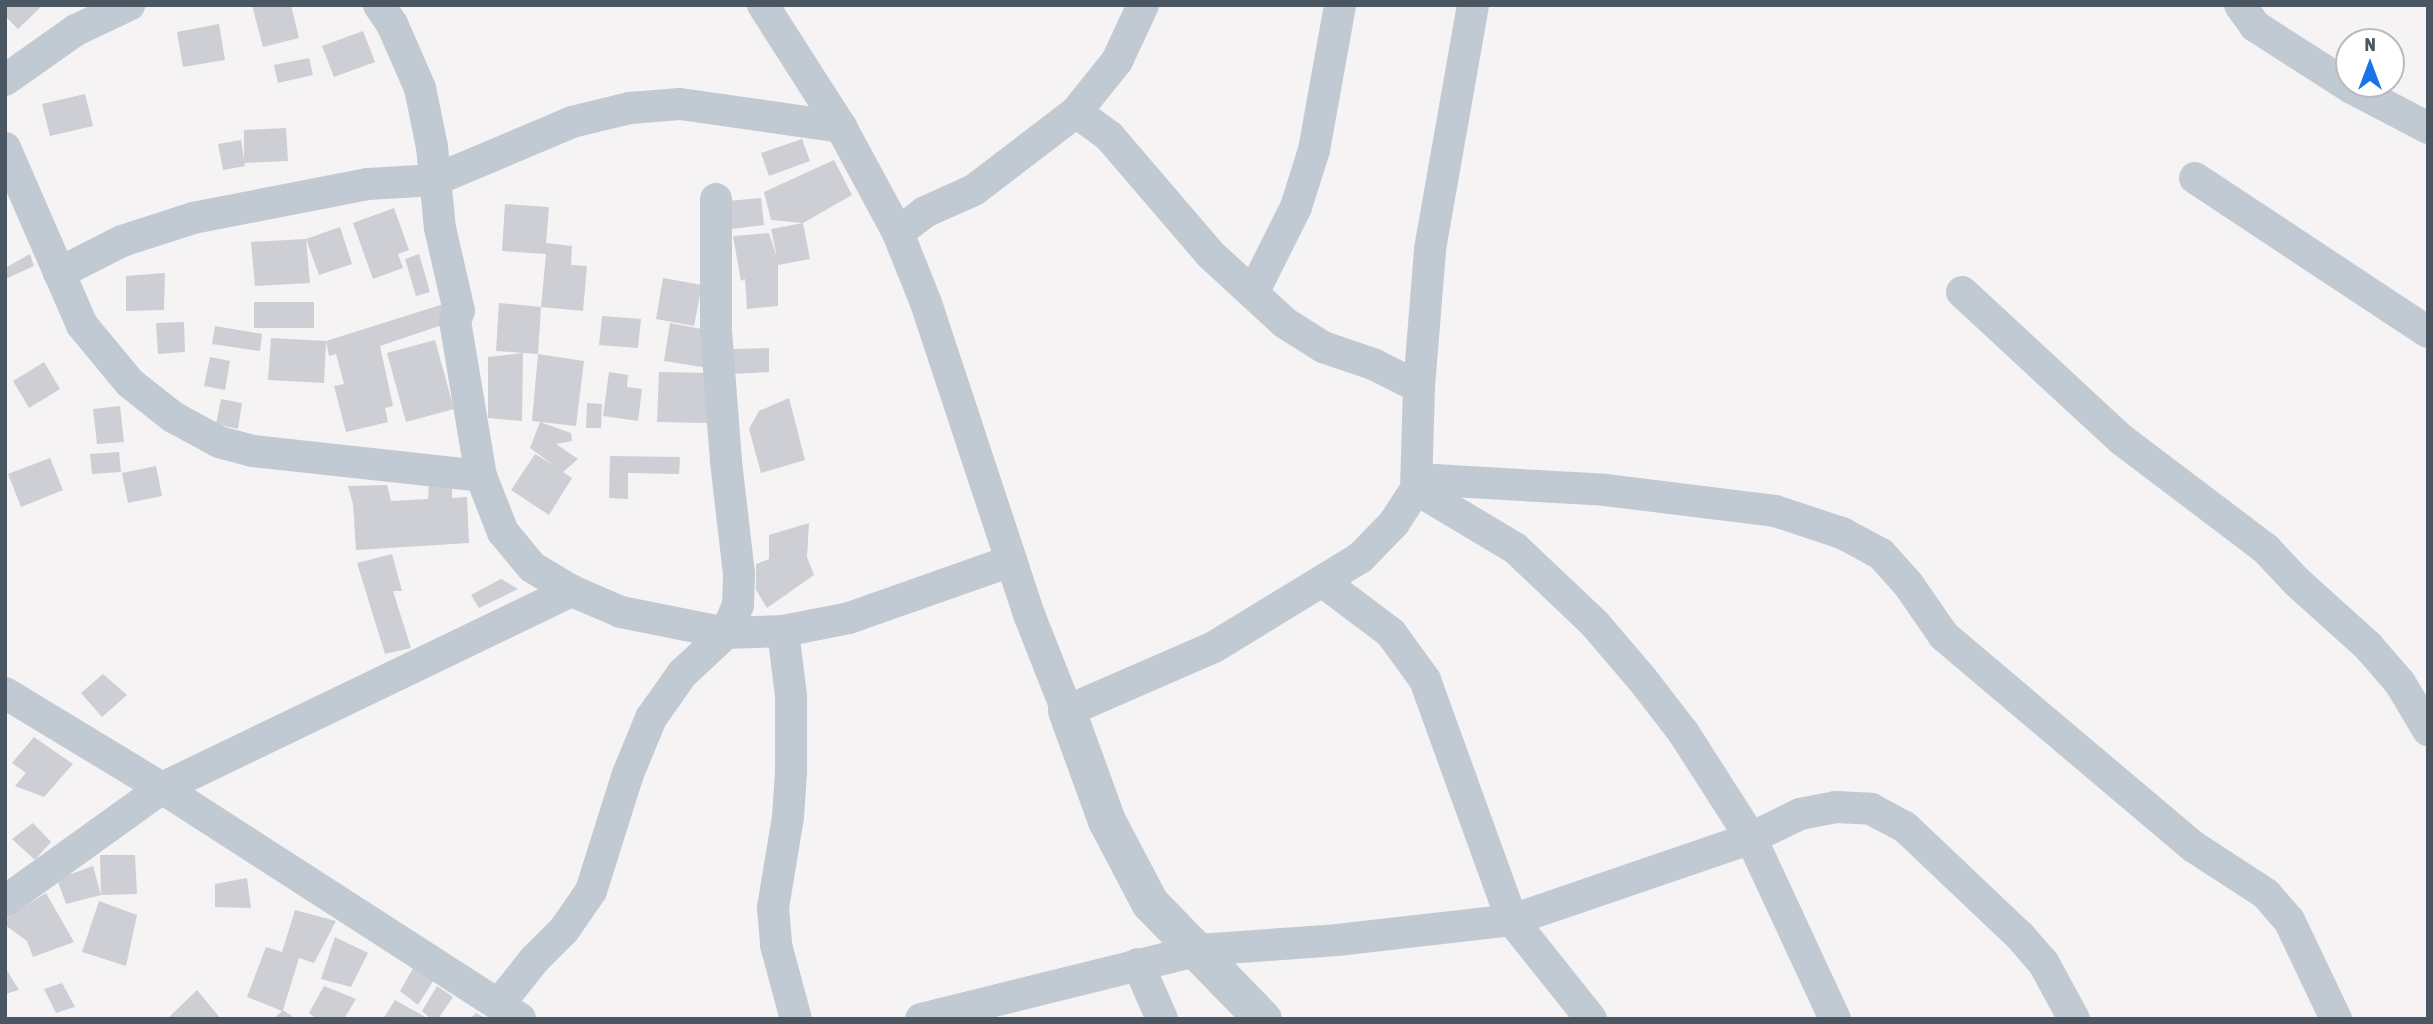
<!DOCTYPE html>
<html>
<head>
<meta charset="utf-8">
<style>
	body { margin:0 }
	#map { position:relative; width:2433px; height:1024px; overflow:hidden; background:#f5f3f3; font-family:"Asap Condensed",sans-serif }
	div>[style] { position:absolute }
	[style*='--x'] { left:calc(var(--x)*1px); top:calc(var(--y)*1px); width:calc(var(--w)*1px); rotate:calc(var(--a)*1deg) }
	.building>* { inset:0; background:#cdcfd5 }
	.minor>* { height:32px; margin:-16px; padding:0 16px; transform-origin:16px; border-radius:16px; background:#c1cad2 }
	.tertiary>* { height:38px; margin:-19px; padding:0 19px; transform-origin:19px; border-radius:19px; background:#c1cad2 }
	span { translate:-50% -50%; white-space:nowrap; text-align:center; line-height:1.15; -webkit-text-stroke:6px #fff; paint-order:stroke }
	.frame { position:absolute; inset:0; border:7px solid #4a5661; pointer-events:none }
	.north { position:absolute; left:2335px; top:28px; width:70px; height:70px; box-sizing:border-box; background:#fff; border:2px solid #b7bbc0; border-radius:50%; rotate:0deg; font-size:19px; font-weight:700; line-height:28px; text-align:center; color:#4a5661 }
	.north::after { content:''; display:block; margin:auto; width:24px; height:32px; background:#1a73e8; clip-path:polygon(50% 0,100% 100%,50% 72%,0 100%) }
</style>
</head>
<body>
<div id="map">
	<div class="building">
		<div style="clip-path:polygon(5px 5px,43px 5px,18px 29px,5px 16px)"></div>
		<div style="clip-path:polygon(252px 5px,291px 5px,299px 38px,263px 47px)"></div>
		<div style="clip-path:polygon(219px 24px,225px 60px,183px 67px,177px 32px)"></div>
		<div style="clip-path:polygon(363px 31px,375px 62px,334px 77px,322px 46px)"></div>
		<div style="clip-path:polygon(309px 58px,313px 75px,278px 83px,274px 65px)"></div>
		<div style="clip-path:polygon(85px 94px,93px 126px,50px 136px,42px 104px)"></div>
		<div style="clip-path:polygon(286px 128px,288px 161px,244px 163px,244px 130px)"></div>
		<div style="clip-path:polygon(802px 139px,810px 161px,769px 176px,761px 153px)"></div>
		<div style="clip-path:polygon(241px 140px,245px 166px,223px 170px,218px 144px)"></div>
		<div style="clip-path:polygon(834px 160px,852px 195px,803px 223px,810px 259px,778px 265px,778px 306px,747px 309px,745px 279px,741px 281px,733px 236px,769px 233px,777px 258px,771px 229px,803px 223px,771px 220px,764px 192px)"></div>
		<div style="clip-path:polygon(761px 198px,764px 225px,731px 229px,728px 201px)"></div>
		<div style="clip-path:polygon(505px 204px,549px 207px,546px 243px,572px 246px,571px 265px,587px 266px,583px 311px,541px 307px,546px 254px,502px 251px)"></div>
		<div style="clip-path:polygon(394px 208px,409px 250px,398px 254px,403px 268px,373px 279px,353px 223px)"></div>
		<div style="clip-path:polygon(340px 227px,352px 264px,319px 275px,306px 239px)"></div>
		<div style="clip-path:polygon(306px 239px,310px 283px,255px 286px,251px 242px)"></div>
		<div style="clip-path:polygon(30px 254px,34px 266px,5px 279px,5px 268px)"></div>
		<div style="clip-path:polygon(419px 254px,430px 292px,416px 296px,405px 259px)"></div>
		<div style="clip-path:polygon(165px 273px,164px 310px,126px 311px,126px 276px)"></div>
		<div style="clip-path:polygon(663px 278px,702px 285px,694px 326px,656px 319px)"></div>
		<div style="clip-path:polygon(254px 302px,314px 302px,314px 328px,254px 328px)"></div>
		<div style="clip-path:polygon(447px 303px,454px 321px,380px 346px,393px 406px,385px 408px,388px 422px,346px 432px,334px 386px,344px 384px,336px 354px,329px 356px,326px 341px)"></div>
		<div style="clip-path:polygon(499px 303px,541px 307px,538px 354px,496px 351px)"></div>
		<div style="clip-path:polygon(602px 316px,641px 319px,638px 348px,599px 345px)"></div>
		<div style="clip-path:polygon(184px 322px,185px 352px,158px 354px,156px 323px)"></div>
		<div style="clip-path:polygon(670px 323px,712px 331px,708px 368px,664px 361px)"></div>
		<div style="clip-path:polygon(215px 326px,262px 334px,260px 351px,212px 344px)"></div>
		<div style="clip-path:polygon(271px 338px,326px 341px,324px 383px,268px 380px)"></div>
		<div style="clip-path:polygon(435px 340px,454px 409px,406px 422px,387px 353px)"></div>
		<div style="clip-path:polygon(769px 348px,769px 372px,734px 374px,733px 349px)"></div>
		<div style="clip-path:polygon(523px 353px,522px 421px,488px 418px,488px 357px)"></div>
		<div style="clip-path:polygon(538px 354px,584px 361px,576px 426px,532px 421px)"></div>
		<div style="clip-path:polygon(210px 357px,230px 361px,225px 390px,204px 386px)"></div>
		<div style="clip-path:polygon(44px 362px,60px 389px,29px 408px,13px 381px)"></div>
		<div style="clip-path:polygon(609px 372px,628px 375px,627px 387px,642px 389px,638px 421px,603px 416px)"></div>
		<div style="clip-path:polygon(659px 372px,708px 373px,707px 423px,657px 422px)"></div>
		<div style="clip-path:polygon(789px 398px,805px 460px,761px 473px,749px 429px,759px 411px)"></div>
		<div style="clip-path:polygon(221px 399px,242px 403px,238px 429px,216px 424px)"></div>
		<div style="clip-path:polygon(587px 403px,602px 404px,601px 428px,586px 428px)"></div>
		<div style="clip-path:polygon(120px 406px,124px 442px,97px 444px,93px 409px)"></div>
		<div style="clip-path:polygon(540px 422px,571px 433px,572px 441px,556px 444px,578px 459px,563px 472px,572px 478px,549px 515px,511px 490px,535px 454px,555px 466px,530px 448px)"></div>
		<div style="clip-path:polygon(119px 452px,121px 472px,92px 474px,90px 454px)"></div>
		<div style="clip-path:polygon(610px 456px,680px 457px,679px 474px,628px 473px,628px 499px,609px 498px)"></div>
		<div style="clip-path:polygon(50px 458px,63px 490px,21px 507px,8px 474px)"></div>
		<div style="clip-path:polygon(156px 466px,162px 496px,128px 503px,122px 473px)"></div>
		<div style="clip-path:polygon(429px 482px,452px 484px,452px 498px,467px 497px,469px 543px,356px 550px,353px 504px,348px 486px,387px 485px,391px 501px,428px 499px)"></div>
		<div style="clip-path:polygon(809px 523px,807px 557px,814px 575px,767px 608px,756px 590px,756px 564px,769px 559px,769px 535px)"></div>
		<div style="clip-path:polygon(392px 554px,402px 591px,393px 591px,411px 648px,385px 654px,357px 563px)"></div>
		<div style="clip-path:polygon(501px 579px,518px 589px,479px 608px,471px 595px)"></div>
		<div style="clip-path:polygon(103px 674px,127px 695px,102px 717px,81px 693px)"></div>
		<div style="clip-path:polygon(34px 737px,73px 764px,44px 797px,15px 786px,26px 773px,12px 763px)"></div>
		<div style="clip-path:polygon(33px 823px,51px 842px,35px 860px,12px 839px)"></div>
		<div style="clip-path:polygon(100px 855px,135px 855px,137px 894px,101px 895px)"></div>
		<div style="clip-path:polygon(93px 866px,101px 895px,66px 904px,57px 879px)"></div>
		<div style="clip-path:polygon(247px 878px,251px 908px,215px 907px,215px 884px)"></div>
		<div style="clip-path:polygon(46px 893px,74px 942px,33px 957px,27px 941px,5px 925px,5px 919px)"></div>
		<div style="clip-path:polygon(99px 901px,137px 915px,126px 966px,82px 952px)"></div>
		<div style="clip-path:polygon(295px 910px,336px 921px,314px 963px,299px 958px,283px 1010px,296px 1019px,273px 1019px,282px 1011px,247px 997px,266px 947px,282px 952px)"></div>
		<div style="clip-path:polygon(335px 937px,368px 953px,351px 987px,321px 979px)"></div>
		<div style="clip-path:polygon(416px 963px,435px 978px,418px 1005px,400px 991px)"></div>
		<div style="clip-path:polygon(5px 967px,19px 990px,5px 994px)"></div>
		<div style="clip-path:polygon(62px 983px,75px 1007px,56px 1013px,44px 989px)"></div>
		<div style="clip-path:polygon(324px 986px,356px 999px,344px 1019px,317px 1019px,309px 1013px)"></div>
		<div style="clip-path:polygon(437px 986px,453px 997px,438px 1019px,431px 1019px,422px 1011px)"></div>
		<div style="clip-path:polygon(197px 990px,221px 1019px,167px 1019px)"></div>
		<div style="clip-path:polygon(395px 1000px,429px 1019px,383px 1019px)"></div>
		<div style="clip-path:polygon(476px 1013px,487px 1019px,470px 1019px)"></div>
	</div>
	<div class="minor">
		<div style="--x:379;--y:5;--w:23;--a:56"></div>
		<div style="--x:392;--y:24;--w:70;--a:66.4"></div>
		<div style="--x:420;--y:88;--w:60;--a:78.5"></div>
		<div style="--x:432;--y:147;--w:81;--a:84.4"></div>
		<div style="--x:440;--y:228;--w:85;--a:77.1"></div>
		<div style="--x:459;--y:311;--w:11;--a:112"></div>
		<div style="--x:455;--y:321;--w:157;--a:80.5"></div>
		<div style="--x:481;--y:476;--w:60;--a:68.6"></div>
		<div style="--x:503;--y:532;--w:45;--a:50.4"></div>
		<div style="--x:532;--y:567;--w:47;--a:31"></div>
		<div style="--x:572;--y:591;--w:53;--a:23.2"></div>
		<div style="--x:621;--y:612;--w:107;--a:11.3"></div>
		<div style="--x:726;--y:633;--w:57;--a:-2"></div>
		<div style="--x:783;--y:631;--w:67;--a:-11.1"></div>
		<div style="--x:849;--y:618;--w:172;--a:-19.4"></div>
		<div style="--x:763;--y:5;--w:145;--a:57.4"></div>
		<div style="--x:841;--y:127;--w:120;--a:61.7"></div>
		<div style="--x:898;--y:233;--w:75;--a:68.2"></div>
		<div style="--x:926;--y:303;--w:331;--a:71.7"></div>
		<div style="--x:1030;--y:617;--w:101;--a:68.5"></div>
		<div style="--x:1067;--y:711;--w:160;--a:-23.5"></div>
		<div style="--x:1214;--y:647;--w:171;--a:-31.4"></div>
		<div style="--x:1360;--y:558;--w:49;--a:-45.8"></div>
		<div style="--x:1394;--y:523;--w:40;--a:-57.1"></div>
		<div style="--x:1416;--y:489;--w:102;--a:-88.3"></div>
		<div style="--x:1419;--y:387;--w:138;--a:-85.4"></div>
		<div style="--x:1430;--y:249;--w:248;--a:-80"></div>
		<div style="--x:2240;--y:5;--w:26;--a:54"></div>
		<div style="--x:2255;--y:26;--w:113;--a:32.7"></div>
		<div style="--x:2350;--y:87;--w:88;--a:27.7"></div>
		<div style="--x:5;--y:80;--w:87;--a:-35.2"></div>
		<div style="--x:76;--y:30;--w:59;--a:-25.3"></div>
		<div style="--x:1076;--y:112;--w:41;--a:36"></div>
		<div style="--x:1109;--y:136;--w:155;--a:49.4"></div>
		<div style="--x:1210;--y:254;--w:102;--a:42.6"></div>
		<div style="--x:1285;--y:323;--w:45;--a:32.3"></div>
		<div style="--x:1323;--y:347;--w:53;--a:18.8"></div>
		<div style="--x:1373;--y:364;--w:51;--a:26.6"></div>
		<div style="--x:5;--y:148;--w:193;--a:66.5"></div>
		<div style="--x:82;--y:325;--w:75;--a:50.4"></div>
		<div style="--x:130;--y:383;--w:55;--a:38.3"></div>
		<div style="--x:173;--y:417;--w:52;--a:28.5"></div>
		<div style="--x:219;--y:442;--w:34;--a:15"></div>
		<div style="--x:252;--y:451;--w:230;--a:6.2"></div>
		<div style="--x:2195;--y:178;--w:279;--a:33.5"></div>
		<div style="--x:898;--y:233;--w:34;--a:-38"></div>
		<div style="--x:925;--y:212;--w:54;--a:-24.2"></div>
		<div style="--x:974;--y:190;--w:128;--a:-37.4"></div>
		<div style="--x:1076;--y:112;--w:65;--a:-51.2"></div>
		<div style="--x:1117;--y:61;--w:62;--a:-65.1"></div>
		<div style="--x:59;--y:273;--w:71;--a:-26.9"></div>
		<div style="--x:122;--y:241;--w:75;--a:-17.9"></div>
		<div style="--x:193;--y:218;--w:178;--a:-11"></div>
		<div style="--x:368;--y:184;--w:67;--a:-3.4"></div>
		<div style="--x:435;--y:180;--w:149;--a:-22.9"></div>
		<div style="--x:572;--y:122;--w:60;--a:-13.6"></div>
		<div style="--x:630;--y:108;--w:50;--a:-4.6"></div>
		<div style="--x:680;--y:104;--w:163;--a:8.1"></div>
		<div style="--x:1962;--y:292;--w:218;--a:42.8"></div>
		<div style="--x:2122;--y:440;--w:181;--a:37.1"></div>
		<div style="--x:2266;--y:549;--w:45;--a:46.8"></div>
		<div style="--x:2297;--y:582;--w:96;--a:42"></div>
		<div style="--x:2368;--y:646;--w:49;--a:49.1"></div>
		<div style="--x:2400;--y:683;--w:55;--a:59.2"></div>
		<div style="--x:1253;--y:293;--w:96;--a:-63.4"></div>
		<div style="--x:1296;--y:207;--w:60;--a:-72.5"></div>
		<div style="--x:1314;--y:150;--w:147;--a:-79.8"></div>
		<div style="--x:1417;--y:479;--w:188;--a:3.3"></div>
		<div style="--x:1605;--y:490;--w:171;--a:7"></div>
		<div style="--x:1775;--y:511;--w:71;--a:18.2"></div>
		<div style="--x:1842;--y:533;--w:44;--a:28.3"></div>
		<div style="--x:1881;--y:554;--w:40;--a:48"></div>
		<div style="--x:1908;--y:584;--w:63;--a:55.3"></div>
		<div style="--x:1944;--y:636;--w:327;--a:40.2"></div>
		<div style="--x:2194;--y:847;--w:86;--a:33.1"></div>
		<div style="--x:2266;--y:894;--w:35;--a:49"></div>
		<div style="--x:2289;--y:920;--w:110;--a:64.6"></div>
		<div style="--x:1416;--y:489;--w:115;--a:30.8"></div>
		<div style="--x:1515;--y:548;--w:110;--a:43.5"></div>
		<div style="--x:1595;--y:624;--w:72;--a:49.5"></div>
		<div style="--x:1642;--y:679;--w:67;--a:52.3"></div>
		<div style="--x:1683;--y:732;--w:126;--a:57.3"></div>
		<div style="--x:1751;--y:838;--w:200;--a:65.1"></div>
		<div style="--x:1322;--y:581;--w:86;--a:37"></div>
		<div style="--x:1391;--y:633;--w:58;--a:54.1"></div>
		<div style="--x:1425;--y:680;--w:255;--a:70.1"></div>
		<div style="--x:1512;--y:920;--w:127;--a:51.4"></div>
		<div style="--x:783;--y:631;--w:65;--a:83"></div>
		<div style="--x:791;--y:696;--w:76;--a:90"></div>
		<div style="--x:791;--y:772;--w:45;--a:93.8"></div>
		<div style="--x:788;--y:817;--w:92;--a:99.4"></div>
		<div style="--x:773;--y:908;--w:37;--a:85"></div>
		<div style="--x:776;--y:945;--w:77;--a:74.9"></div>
		<div style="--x:5;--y:693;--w:184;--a:31.2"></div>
		<div style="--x:162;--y:788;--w:426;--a:32.8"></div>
		<div style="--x:5;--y:901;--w:193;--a:-35.7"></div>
		<div style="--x:162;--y:788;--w:455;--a:-25.7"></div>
		<div style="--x:1138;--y:964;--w:60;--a:66.4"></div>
		<div style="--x:499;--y:1004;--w:56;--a:-51.5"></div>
		<div style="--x:534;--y:960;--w:42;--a:-45"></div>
		<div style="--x:564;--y:930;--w:47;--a:-55.3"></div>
		<div style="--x:591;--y:891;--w:123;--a:-72.5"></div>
		<div style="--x:628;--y:774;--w:61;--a:-67.7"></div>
		<div style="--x:651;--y:718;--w:54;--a:-54.8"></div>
		<div style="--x:682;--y:674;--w:60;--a:-43"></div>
		<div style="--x:726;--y:633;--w:30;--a:-67"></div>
		<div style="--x:738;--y:605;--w:31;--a:-88"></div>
		<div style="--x:739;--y:574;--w:114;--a:-96.6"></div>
		<div style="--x:726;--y:461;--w:130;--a:-94.4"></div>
		<div style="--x:716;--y:331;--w:132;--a:-90"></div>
		<div style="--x:921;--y:1019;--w:286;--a:-13.9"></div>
		<div style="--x:1199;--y:950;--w:138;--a:-4.1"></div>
		<div style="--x:1337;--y:940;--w:176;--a:-6.5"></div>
		<div style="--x:1512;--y:920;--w:253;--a:-18.9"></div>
		<div style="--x:1751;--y:838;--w:55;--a:-26.1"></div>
		<div style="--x:1800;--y:814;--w:37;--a:-11"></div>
		<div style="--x:1836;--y:807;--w:35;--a:3"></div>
		<div style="--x:1871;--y:809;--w:38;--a:28"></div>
		<div style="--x:1905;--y:827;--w:158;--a:43.5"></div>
		<div style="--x:2020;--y:936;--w:35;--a:49"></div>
		<div style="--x:2043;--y:962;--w:65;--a:61.5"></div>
	</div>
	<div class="tertiary">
		<div style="--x:1067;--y:711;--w:117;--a:70"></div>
		<div style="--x:1107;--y:821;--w:93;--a:62.3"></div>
		<div style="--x:1150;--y:903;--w:162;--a:45.8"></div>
	</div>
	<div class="frame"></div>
	<div class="north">N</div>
</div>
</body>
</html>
